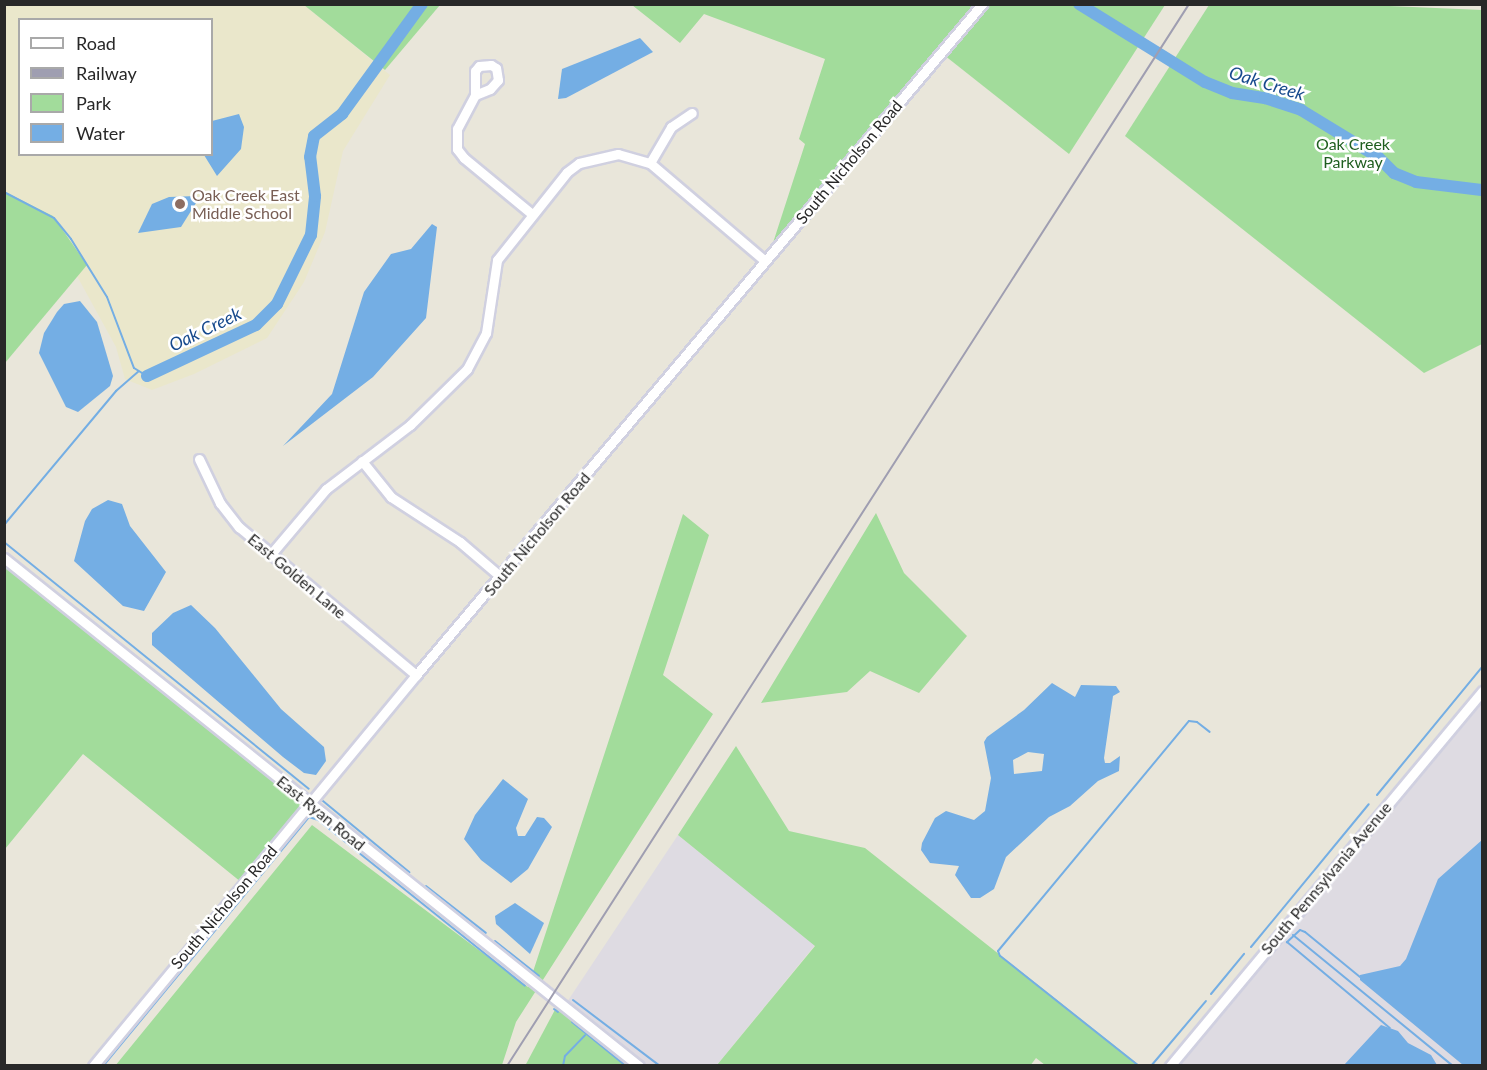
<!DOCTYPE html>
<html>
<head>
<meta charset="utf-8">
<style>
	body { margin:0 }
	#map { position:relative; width:1487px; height:1070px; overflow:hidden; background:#e9e6da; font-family:Lato,sans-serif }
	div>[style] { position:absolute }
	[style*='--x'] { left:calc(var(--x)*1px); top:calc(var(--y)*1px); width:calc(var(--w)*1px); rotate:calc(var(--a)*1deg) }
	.industrial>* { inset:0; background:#dedbe2 }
	.education>* { inset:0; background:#eae7cb }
	.green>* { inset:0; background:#a2dc9b }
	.water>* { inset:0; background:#74aee4 }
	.stream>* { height:2px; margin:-1px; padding:0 1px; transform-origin:1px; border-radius:1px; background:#74aee4 }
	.river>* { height:12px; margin:-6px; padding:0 6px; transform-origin:6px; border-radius:6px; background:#74aee4 }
	.roads { filter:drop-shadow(2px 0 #d0d0e0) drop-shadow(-2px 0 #d0d0e0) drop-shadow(0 2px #d0d0e0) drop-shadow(0 -2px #d0d0e0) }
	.minor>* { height:9px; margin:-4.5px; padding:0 4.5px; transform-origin:4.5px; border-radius:4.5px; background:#fff }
	.rail>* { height:2px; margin:-1px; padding:0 1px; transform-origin:1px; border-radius:1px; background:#9f9eb1 }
	.dots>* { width:16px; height:16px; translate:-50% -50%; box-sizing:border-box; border:3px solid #fff; border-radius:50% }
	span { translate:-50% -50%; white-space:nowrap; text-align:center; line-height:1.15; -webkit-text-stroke:5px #fff; paint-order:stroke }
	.park-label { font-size:16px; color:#1f5e1f }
	.street-label { font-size:16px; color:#282828 }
	.education-label { font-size:16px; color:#785e54 }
	.left { translate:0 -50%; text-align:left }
	.water-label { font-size:18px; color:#174a8d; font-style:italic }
	.frame { position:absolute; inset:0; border:6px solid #282828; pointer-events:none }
	.legend { position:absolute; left:18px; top:18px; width:195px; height:138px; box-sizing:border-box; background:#fff; border:2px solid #a9a9a9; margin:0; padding:8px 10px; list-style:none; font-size:18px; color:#282828 }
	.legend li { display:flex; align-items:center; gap:12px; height:30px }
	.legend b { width:30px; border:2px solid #a9a9a9 }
</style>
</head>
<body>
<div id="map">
	<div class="industrial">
		<div style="clip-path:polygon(1482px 699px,1482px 1065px,1176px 1065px)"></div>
		<div style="clip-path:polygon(678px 835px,815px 945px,717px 1065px,646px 1065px,567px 1002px)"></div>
	</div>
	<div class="education">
		<div style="clip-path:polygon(evenodd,4px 5px,304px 5px,390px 75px,343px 151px,325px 232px,304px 282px,267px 338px,194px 374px,152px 390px,125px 379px,116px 347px,77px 276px,86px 265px,53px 216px,5px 192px,4px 5px,20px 20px,212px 20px,212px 154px,20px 154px,20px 20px)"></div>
	</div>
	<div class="green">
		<div style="clip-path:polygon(1343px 4px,1482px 10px,1482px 344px,1424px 373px,1125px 136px,1209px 5px)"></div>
		<div style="clip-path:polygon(304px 5px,440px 5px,385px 70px)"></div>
		<div style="clip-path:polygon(632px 5px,977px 5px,835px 168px,841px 173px,771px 249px,805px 144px,799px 139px,825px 59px,704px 14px,680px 43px)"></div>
		<div style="clip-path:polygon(988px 5px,1165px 5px,1069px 154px,944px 55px)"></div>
		<div style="clip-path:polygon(5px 192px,53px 216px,87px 265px,5px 363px)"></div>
		<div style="clip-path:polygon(876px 513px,904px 573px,967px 636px,919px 693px,870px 671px,847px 692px,761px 703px)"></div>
		<div style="clip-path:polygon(683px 514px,709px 535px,663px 675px,713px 714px,516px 1022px,502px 1065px,115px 1066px,312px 825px,528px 987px)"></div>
		<div style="clip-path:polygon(5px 562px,300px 802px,299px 810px,241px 882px,83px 754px,5px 849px)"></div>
		<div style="clip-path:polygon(736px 746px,789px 831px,865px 848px,1139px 1065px,1045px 1065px,1036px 1058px,1030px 1066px,717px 1065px,815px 946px,678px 835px)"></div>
		<div style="clip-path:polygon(557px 1006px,632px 1066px,525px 1066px)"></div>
	</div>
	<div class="water">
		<div style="clip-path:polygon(640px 38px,653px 52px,566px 98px,558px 99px,562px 69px)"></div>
		<div style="clip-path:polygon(239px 114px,244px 127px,241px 149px,217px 176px,204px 155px,212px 154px,212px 121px)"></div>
		<div style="clip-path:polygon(196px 196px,196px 203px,181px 227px,138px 233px,152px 204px,169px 197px)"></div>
		<div style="clip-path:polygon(432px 224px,437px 227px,426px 318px,373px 377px,283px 446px,332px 394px,364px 292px,391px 254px,411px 249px)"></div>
		<div style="clip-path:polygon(80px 301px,97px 322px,113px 376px,110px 386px,78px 412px,66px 407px,39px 353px,44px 333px,57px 312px,64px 304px)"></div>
		<div style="clip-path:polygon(108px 500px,122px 504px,130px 526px,166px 572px,144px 611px,123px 606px,74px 561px,85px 521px,92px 509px)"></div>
		<div style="clip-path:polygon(191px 605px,215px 628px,281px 709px,324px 747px,326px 761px,316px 775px,304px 773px,283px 757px,152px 645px,152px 633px,173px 613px)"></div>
		<div style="clip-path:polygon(evenodd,1052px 683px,1075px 697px,1081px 685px,1116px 686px,1120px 692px,1113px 696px,1104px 758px,1105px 763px,1110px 763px,1120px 756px,1119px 771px,1098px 781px,1070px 806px,1049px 817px,1006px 857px,994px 889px,980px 898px,971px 898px,955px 875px,959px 866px,930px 863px,921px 850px,922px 843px,935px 818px,946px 811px,974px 820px,985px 811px,991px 778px,984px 742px,987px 737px,1024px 710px,1052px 683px,1028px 752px,1044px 754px,1042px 771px,1014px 774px,1013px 760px,1028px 752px)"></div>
		<div style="clip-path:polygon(503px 779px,528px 799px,516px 828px,518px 836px,525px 836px,537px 817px,544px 818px,552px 827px,528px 869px,511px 883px,481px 860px,464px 839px,475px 815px)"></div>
		<div style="clip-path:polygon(1482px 840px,1482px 1065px,1463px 1065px,1360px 980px,1360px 975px,1400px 966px,1406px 959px,1438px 879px)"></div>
		<div style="clip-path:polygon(515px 903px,544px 923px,530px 954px,496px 924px,495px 916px)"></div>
		<div style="clip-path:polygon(1381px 1025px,1398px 1031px,1408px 1043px,1431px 1055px,1437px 1065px,1344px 1065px)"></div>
	</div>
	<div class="stream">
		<div style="--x:4;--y:192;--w:56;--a:27.5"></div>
		<div style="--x:54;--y:218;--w:27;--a:51"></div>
		<div style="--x:71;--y:239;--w:68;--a:58.2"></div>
		<div style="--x:107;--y:297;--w:76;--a:69.2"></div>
		<div style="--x:134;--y:368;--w:15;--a:32"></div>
		<div style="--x:4;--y:525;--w:175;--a:-50.1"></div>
		<div style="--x:116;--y:391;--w:30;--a:-41"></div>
		<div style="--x:4;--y:542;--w:392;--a:39"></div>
		<div style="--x:1377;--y:795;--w:166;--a:-50.6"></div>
		<div style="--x:323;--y:801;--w:112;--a:39.5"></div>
		<div style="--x:426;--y:886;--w:76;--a:38.1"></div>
		<div style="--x:1293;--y:935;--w:207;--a:39.3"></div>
		<div style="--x:495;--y:941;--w:56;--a:38.5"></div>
		<div style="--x:1251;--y:947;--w:185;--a:-50.5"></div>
		<div style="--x:1360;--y:977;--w:71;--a:-140.7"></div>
		<div style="--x:1305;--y:932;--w:5;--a:-158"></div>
		<div style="--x:1300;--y:930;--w:18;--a:137"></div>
		<div style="--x:1287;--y:942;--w:134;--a:39.9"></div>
		<div style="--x:1211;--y:994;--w:52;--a:-50.5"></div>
		<div style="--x:573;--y:1000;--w:109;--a:37.2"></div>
		<div style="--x:554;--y:1009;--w:5;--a:37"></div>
		<div style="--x:572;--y:1022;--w:70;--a:39.2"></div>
		<div style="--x:103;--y:1066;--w:323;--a:-50.4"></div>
		<div style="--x:309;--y:817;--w:9;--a:18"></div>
		<div style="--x:318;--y:820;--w:265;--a:38.7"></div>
		<div style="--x:563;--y:1066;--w:10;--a:-79"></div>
		<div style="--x:565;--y:1056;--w:29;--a:-46"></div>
		<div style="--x:1139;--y:1066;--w:177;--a:-141.6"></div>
		<div style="--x:1000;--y:956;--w:5;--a:-112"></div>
		<div style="--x:998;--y:951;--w:299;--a:-50.3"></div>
		<div style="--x:1189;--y:721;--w:8;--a:7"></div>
		<div style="--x:1197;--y:722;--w:16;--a:38"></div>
		<div style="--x:1151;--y:1066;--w:85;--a:-49.8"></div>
	</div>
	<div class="river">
		<div style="--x:1079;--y:4;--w:148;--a:31.8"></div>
		<div style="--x:1205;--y:82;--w:29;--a:22"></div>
		<div style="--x:1232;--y:93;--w:33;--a:9"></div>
		<div style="--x:1265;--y:98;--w:38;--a:18"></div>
		<div style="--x:1301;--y:110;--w:90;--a:31.4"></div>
		<div style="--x:1378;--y:157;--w:23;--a:45"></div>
		<div style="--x:1394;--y:173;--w:24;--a:22"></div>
		<div style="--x:1416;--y:182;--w:66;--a:6.9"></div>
		<div style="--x:147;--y:376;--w:120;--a:-25.1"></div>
		<div style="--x:256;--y:325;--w:30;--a:-45"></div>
		<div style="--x:277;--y:304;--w:77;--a:-63.8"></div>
		<div style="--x:311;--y:235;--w:39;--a:-84"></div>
		<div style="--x:315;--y:196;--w:39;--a:-97"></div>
		<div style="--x:310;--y:157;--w:21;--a:-79"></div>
		<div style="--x:314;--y:136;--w:36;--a:-38"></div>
		<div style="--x:342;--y:114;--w:136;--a:-54"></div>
	</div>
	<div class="roads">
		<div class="minor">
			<div style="--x:475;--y:95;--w:16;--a:-22"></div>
			<div style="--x:490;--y:89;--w:12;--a:-48"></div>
			<div style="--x:498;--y:80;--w:12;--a:-99"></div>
			<div style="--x:496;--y:68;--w:6;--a:-149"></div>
			<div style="--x:491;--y:65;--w:12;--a:175"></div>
			<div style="--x:479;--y:66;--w:6;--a:129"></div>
			<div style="--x:475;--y:71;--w:24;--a:90"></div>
			<div style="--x:475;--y:95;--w:38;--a:118"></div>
			<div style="--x:457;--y:129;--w:20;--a:90"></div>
			<div style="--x:457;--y:149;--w:11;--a:52"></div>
			<div style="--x:464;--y:158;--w:88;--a:39.5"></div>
			<div style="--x:650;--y:163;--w:42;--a:-59.7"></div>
			<div style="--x:671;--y:127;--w:25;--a:-34"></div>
			<div style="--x:199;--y:459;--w:49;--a:64.5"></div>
			<div style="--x:220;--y:503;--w:31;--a:52"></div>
			<div style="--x:239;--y:527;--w:231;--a:39.9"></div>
			<div style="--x:362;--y:461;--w:46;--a:51.1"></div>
			<div style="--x:391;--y:497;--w:82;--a:33.1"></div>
			<div style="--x:460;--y:542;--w:54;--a:40.5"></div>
			<div style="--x:271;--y:554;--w:85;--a:-49.8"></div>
			<div style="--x:326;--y:489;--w:106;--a:-37.3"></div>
			<div style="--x:410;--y:425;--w:80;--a:-44.5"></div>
			<div style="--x:467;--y:369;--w:41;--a:-62.2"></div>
			<div style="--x:486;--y:333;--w:74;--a:-81.4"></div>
			<div style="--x:497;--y:260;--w:112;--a:-51.5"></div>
			<div style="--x:567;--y:172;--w:15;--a:-37"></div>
			<div style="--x:579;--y:163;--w:40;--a:-13"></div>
			<div style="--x:618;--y:154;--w:33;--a:16"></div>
			<div style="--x:650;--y:163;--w:151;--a:40.4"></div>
			<div style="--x:4;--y:558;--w:813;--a:38.66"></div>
			<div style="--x:93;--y:1066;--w:507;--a:-50.44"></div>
			<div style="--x:416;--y:675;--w:878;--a:-49.85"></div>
			<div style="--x:1170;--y:1066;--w:488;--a:-50.2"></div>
		</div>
	</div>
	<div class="rail">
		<div style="--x:507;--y:1066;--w:1262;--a:-57.29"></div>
	</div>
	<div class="dots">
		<div style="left:180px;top:204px;background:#8d6e63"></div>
	</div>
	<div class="park-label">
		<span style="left:1353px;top:153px">Oak Creek<br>Parkway</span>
	</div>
	<div class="street-label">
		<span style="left:849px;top:162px;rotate:-50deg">South Nicholson Road</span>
		<span style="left:537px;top:534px;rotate:-50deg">South Nicholson Road</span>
		<span style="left:297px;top:576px;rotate:40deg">East Golden Lane</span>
		<span style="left:321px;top:813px;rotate:39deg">East Ryan Road</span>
		<span style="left:1326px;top:878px;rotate:-50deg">South Pennsylvania Avenue</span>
		<span style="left:224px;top:907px;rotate:-50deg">South Nicholson Road</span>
	</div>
	<div class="education-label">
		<span class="left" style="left:192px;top:204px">Oak Creek East<br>Middle School</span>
	</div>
	<div class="water-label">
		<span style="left:1267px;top:83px;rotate:17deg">Oak Creek</span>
		<span style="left:205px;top:329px;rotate:-26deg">Oak Creek</span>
	</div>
	<div class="frame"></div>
	<ul class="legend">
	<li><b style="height:8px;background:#fff"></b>Road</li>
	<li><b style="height:8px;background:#9f9eb1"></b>Railway</li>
	<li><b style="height:16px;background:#a2dc9b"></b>Park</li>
	<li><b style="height:16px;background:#74aee4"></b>Water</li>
	</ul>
</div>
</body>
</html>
